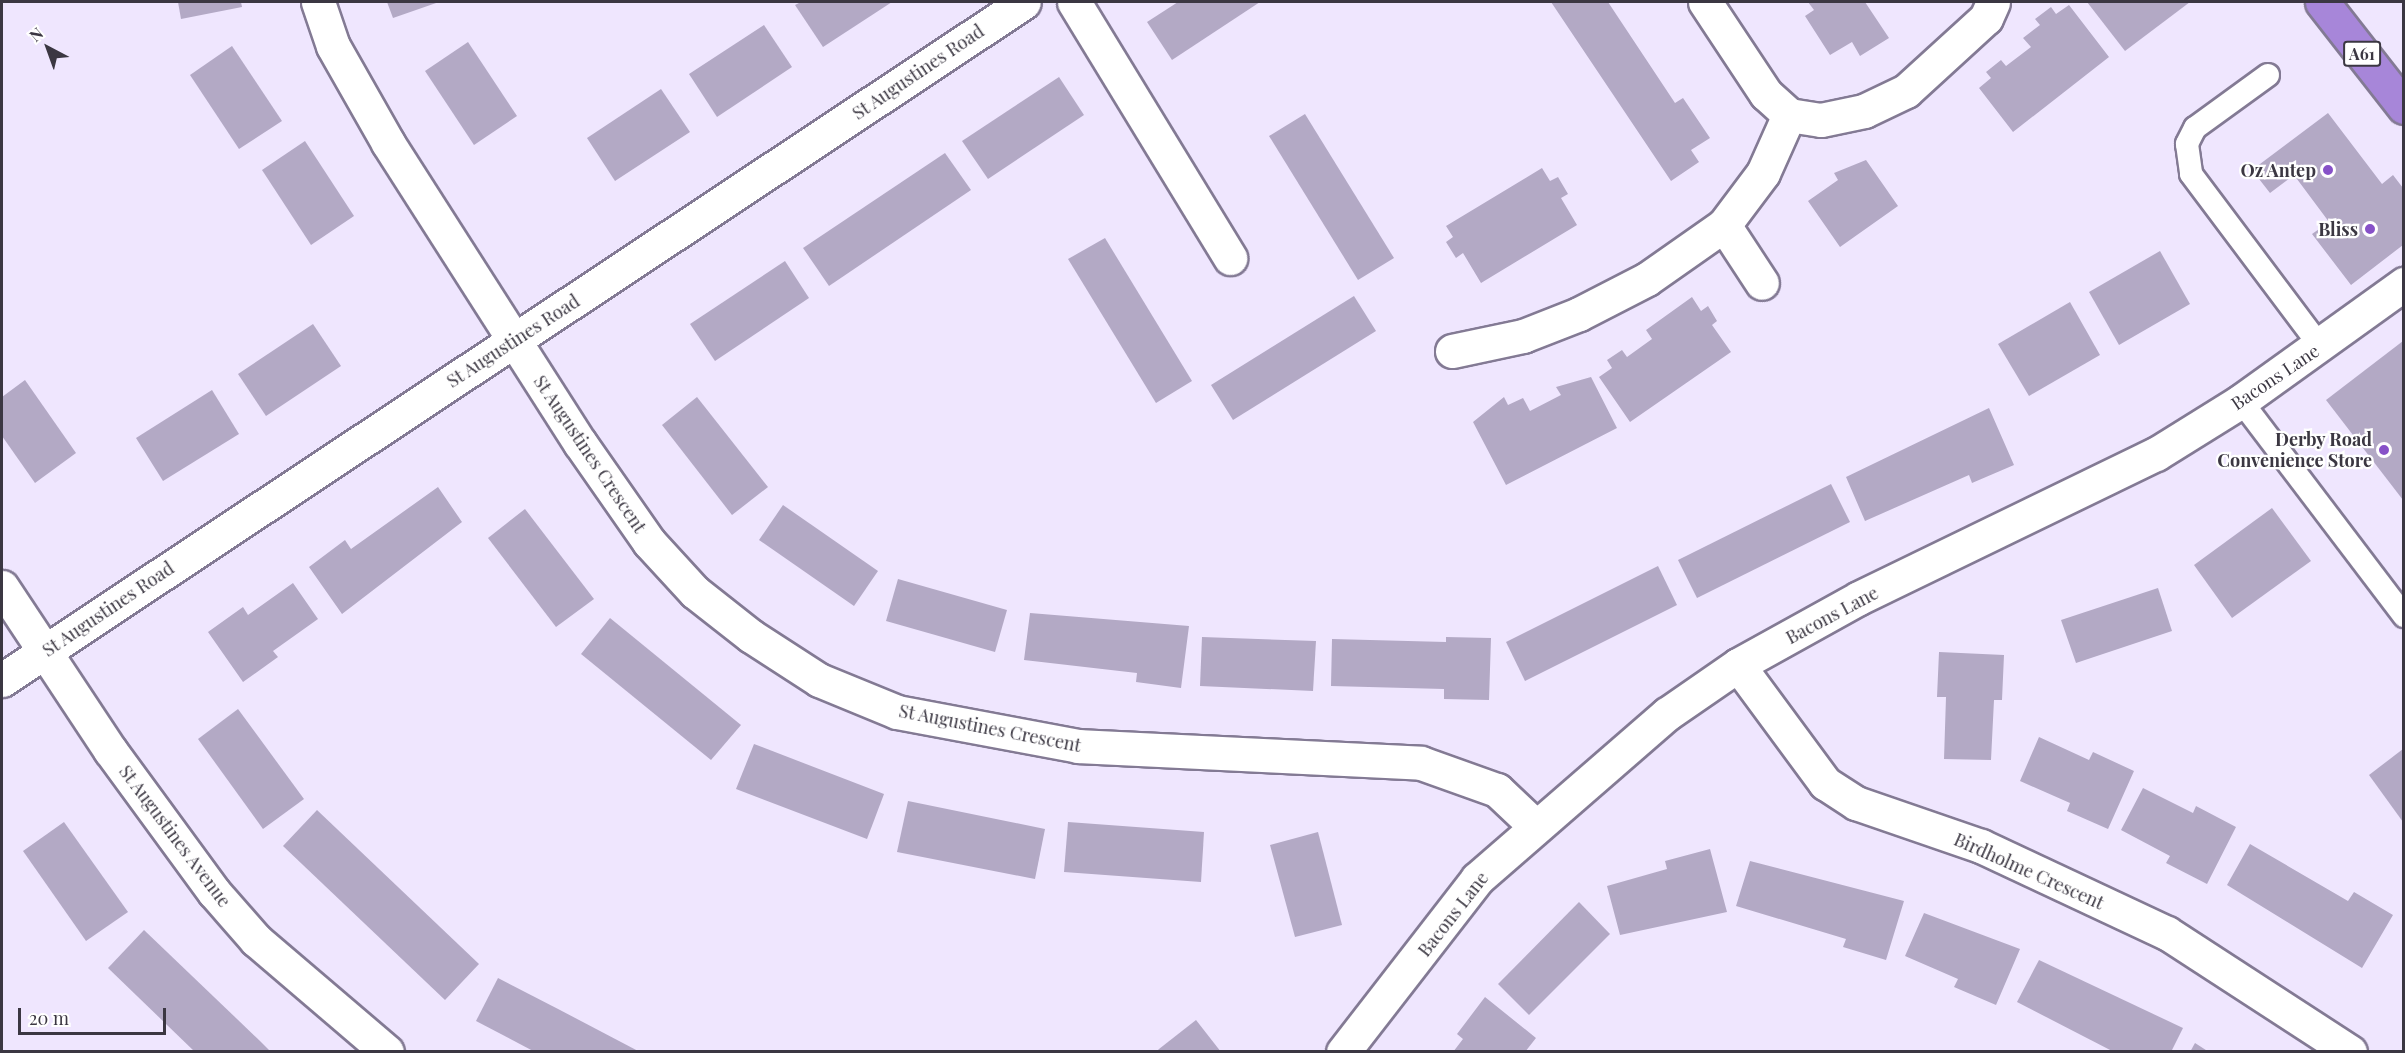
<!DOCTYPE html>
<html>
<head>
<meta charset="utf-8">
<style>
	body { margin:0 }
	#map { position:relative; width:2405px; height:1053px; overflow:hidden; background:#efe6fe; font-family:"Playfair Display",serif }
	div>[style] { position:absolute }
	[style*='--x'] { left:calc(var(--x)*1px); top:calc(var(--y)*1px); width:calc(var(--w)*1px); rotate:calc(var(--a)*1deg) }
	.building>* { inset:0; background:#b3a9c5 }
	.roads { filter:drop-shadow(2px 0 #837a94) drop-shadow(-2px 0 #837a94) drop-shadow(0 2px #837a94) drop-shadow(0 -2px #837a94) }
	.lane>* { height:22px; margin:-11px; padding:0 11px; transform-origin:11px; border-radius:11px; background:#fff }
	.street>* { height:33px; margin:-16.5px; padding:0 16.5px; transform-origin:16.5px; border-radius:16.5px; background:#fff }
	.secondary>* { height:33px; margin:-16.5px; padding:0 16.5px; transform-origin:16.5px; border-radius:16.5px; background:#fff }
	.highway>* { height:33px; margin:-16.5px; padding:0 16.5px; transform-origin:16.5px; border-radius:16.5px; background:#a786d9 }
	.dots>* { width:16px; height:16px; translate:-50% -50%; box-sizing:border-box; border:3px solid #fff; border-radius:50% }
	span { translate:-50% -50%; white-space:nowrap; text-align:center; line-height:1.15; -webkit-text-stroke:4.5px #fff; paint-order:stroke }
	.shield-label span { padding:2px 4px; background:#fff; border:2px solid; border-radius:4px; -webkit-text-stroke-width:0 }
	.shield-label { font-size:16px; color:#3b3742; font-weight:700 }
	.street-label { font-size:18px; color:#3b3742 }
	.poi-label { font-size:18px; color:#3b3742; font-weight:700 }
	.right { translate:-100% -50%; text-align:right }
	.frame { position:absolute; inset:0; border:3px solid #3b3742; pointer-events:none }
	.north { position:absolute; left:18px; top:18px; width:60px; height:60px; -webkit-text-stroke:4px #fff; paint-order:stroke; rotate:319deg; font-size:16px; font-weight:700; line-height:24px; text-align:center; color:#3b3742 }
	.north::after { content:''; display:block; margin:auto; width:21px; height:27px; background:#3b3742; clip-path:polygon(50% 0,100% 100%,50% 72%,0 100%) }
	.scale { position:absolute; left:18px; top:1008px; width:148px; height:27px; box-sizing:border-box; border:3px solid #3b3742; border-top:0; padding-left:8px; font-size:18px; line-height:21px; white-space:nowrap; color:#3b3742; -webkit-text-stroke:4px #fff; paint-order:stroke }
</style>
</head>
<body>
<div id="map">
	<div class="building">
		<div style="clip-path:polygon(178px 2px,241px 2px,242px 7px,181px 19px)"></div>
		<div style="clip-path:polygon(387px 2px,439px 2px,393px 18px)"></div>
		<div style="clip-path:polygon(801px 2px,892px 2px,823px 47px,795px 5px)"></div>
		<div style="clip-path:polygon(1178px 2px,1260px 2px,1172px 60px,1147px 22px)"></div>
		<div style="clip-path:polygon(1551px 2px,1608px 2px,1675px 103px,1683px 98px,1710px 138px,1691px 150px,1699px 162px,1671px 181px)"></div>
		<div style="clip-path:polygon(1808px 2px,1865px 2px,1889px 38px,1860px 56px,1852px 42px,1830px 55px,1805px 16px,1814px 10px)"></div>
		<div style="clip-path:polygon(2087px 2px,2190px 2px,2125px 51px)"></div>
		<div style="clip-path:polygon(2069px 5px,2109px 57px,2013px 132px,1979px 88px,1991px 78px,1986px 72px,2001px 60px,2006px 66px,2031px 47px,2023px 38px,2040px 25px,2035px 19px,2051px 7px,2056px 14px)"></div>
		<div style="clip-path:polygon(764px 25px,792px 67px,717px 117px,689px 74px)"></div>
		<div style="clip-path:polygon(468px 42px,517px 116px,474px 145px,425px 71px)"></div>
		<div style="clip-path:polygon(232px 46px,282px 121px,239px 149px,190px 75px)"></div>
		<div style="clip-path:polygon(1059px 77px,1084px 115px,988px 179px,962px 141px)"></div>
		<div style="clip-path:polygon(661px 89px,690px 132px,615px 181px,587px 138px)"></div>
		<div style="clip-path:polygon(2328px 113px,2382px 184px,2393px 175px,2403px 188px,2403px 245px,2351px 285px,2312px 234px,2329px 222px,2294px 175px,2270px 193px,2252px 170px)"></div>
		<div style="clip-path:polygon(1305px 114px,1394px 258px,1358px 280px,1269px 136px)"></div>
		<div style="clip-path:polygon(305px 141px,354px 216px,311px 245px,262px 170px)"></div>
		<div style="clip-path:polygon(945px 153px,971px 190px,829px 286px,803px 248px)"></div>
		<div style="clip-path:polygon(1866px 160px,1898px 206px,1840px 247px,1808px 201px,1838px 180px,1834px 173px)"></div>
		<div style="clip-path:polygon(1542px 168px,1550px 181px,1558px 177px,1568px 194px,1561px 198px,1577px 225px,1481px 283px,1463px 253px,1456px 258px,1446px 242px,1453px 237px,1446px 226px)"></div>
		<div style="clip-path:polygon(1105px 238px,1192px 381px,1156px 403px,1068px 259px)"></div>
		<div style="clip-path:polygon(2160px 251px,2190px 304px,2119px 345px,2089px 292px)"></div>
		<div style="clip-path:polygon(785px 261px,809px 298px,715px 361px,690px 324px)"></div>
		<div style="clip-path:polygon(1354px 296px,1376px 331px,1233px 420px,1211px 385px)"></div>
		<div style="clip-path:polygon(1692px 297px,1701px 311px,1708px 306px,1717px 321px,1712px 325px,1731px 352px,1630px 422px,1599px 377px,1612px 368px,1607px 360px,1622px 350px,1627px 357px,1652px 339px,1646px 330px)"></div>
		<div style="clip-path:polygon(2070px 302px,2100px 355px,2029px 396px,1998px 344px)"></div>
		<div style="clip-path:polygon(313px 324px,341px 366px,266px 416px,238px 374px)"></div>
		<div style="clip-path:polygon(2403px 341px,2403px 500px,2326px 400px)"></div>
		<div style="clip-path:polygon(1591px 377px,1617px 428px,1506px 485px,1473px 422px,1504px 397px,1508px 405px,1523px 398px,1530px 411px,1561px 395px,1556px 387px)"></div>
		<div style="clip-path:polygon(25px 380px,76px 453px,35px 483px,2px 436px,2px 397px)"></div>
		<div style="clip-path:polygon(212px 390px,239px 434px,163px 481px,136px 438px)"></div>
		<div style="clip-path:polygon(697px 397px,768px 487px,732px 515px,662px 425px)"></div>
		<div style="clip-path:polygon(1989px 408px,2014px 465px,1972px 483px,1969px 475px,1865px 521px,1846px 477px)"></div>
		<div style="clip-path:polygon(1831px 484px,1850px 522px,1697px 598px,1678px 560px)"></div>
		<div style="clip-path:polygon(438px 487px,462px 522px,342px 614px,309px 567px,345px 540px,351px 549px)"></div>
		<div style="clip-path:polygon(783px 505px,878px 571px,854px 606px,759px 540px)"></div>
		<div style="clip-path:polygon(2272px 508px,2311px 561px,2232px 618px,2194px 565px)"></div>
		<div style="clip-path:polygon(525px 509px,594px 599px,556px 627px,488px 538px)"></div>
		<div style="clip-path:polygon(1658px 566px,1677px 605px,1525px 681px,1506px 642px)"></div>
		<div style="clip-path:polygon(898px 579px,1007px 610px,995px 652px,886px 621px)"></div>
		<div style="clip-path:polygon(293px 583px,318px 619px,273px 651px,278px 657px,243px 682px,208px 632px,243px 607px,248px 615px)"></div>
		<div style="clip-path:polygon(2158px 588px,2172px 631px,2076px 663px,2061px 620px)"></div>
		<div style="clip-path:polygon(1030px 613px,1189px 626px,1181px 688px,1136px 682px,1137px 673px,1024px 660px)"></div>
		<div style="clip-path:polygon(610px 618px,741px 725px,711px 760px,581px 654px)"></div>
		<div style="clip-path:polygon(1202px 637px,1316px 641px,1313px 691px,1200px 686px)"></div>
		<div style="clip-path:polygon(1446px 637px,1491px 638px,1489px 700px,1444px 699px,1444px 689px,1331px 686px,1332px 639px,1446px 642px)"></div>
		<div style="clip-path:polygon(1939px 652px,2004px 655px,2002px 700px,1994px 700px,1991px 760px,1944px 759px,1946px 697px,1937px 697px)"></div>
		<div style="clip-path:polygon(238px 709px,304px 799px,263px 829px,198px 739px)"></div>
		<div style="clip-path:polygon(2039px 737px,2089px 760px,2093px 752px,2134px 771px,2108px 829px,2067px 811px,2070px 803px,2020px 781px)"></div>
		<div style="clip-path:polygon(754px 744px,884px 794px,867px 839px,736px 789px)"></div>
		<div style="clip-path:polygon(2403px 749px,2403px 822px,2369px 775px)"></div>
		<div style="clip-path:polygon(2143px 788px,2193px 813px,2196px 806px,2236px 827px,2207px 884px,2166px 863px,2170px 856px,2121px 830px)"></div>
		<div style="clip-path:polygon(908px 801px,1045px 829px,1035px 879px,897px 852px)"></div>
		<div style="clip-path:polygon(317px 810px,479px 964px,445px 1000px,283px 846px)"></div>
		<div style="clip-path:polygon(64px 822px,128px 912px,86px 941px,23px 851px)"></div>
		<div style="clip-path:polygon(1068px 822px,1204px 832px,1201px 882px,1064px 872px)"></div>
		<div style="clip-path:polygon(1318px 832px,1342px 925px,1295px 937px,1270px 845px)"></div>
		<div style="clip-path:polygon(2250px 844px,2348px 901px,2354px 892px,2393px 915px,2362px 968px,2227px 885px)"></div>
		<div style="clip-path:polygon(1710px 849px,1727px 912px,1620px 935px,1607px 886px,1667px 869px,1665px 861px)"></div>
		<div style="clip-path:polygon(1750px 861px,1904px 901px,1886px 960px,1843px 947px,1846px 939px,1736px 906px)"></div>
		<div style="clip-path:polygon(1579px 902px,1610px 934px,1529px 1015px,1498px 984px)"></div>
		<div style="clip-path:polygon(1924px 913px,2020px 949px,1996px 1005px,1954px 987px,1958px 979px,1905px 956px)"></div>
		<div style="clip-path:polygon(144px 930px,260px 1041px,271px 1052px,195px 1052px,108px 968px)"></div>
		<div style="clip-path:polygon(2039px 960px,2183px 1028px,2171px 1052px,2114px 1052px,2017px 1002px)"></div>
		<div style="clip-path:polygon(498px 978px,560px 1010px,640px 1052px,535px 1052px,476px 1021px)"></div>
		<div style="clip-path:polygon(1485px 997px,1536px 1038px,1525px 1052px,1453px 1052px,1463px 1039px,1457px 1034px)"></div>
		<div style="clip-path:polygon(1196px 1020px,1221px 1052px,1156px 1052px,1159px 1049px)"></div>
		<div style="clip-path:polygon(2195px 1043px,2209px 1052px,2190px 1052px)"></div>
	</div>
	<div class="roads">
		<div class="lane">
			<div style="--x:2268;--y:75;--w:90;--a:144"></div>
			<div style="--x:2195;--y:128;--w:18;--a:117"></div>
			<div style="--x:2187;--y:144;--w:30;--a:82"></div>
			<div style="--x:2191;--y:174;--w:216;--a:53.1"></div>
			<div style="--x:2241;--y:401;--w:270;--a:52.8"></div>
		</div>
		<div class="street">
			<div style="--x:318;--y:2;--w:46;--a:71.2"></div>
			<div style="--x:333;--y:46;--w:112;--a:60.4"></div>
			<div style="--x:388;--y:143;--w:356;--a:57.4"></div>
			<div style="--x:580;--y:443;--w:121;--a:55.1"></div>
			<div style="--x:649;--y:542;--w:68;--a:47.4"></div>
			<div style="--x:695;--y:592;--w:71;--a:38.2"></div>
			<div style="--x:751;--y:636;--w:81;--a:32.9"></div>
			<div style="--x:819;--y:680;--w:84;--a:22.3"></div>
			<div style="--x:897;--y:712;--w:184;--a:10.6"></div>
			<div style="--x:1078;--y:746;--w:343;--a:2.8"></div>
			<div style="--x:1421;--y:763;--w:81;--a:19.6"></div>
			<div style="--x:1497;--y:790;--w:51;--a:43.4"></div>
			<div style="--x:1074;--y:2;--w:300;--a:58.6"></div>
			<div style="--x:1705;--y:2;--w:110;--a:56.5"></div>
			<div style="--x:1766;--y:94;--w:31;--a:42"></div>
			<div style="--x:1789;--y:115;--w:32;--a:9"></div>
			<div style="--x:1821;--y:120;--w:44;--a:-11.8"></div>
			<div style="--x:1864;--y:111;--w:47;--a:-25.5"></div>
			<div style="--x:1906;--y:91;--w:108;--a:-42.4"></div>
			<div style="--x:1986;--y:18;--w:17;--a:-66"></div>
			<div style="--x:1724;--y:225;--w:69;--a:56.8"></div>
			<div style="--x:1452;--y:351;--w:73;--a:-11.9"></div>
			<div style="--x:1523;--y:336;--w:60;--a:-21.4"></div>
			<div style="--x:1579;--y:314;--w:76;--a:-27.2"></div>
			<div style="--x:1647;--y:279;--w:94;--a:-35"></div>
			<div style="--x:1724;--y:225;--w:65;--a:-53.1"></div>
			<div style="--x:1763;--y:173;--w:64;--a:-65.9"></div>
			<div style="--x:2;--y:587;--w:196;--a:56.5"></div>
			<div style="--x:110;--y:750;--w:176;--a:53.8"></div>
			<div style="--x:214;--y:892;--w:64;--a:48.8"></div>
			<div style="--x:256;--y:940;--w:172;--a:40.5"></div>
			<div style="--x:1738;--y:665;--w:147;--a:53.6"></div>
			<div style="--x:1825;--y:783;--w:37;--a:33"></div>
			<div style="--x:1856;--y:803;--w:132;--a:19"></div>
			<div style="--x:1981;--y:846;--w:205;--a:25.1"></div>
			<div style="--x:2167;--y:933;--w:218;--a:33"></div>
			<div style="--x:1343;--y:1052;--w:219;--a:-52.2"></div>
			<div style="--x:1477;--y:879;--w:252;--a:-41"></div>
			<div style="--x:1667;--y:714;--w:86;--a:-34.6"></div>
			<div style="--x:1738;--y:665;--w:138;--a:-29"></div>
			<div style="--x:1859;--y:598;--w:330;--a:-25.9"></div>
			<div style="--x:2156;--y:454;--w:100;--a:-31.9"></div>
			<div style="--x:2241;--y:401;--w:201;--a:-35.7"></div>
		</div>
		<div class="secondary">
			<div style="--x:2;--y:680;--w:1226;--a:-33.56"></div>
		</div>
		<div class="highway">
			<div style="--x:2322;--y:2;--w:133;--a:52"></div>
		</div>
	</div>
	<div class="dots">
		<div style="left:2328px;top:170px;background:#8751c8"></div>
		<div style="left:2370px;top:229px;background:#8751c8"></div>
		<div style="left:2384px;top:450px;background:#8751c8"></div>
	</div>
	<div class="shield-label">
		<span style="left:2362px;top:54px">A61</span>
	</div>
	<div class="street-label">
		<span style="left:918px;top:72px;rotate:-34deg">St Augustines Road</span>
		<span style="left:513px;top:341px;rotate:-33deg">St Augustines Road</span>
		<span style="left:2275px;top:377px;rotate:-34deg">Bacons Lane</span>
		<span style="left:590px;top:454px;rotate:56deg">St Augustines Crescent</span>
		<span style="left:108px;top:609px;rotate:-34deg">St Augustines Road</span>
		<span style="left:1832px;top:615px;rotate:-28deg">Bacons Lane</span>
		<span style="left:990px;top:728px;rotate:11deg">St Augustines Crescent</span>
		<span style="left:175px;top:836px;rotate:53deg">St Augustines Avenue</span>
		<span style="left:2029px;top:871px;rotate:24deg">Birdholme Crescent</span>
		<span style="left:1453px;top:914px;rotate:-52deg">Bacons Lane</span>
	</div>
	<div class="poi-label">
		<span class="right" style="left:2316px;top:170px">Oz Antep</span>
		<span class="right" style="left:2358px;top:229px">Bliss</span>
		<span class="right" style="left:2372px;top:450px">Derby Road<br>Convenience Store</span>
	</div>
	<div class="frame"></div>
	<div class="north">N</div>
	<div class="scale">20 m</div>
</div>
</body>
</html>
